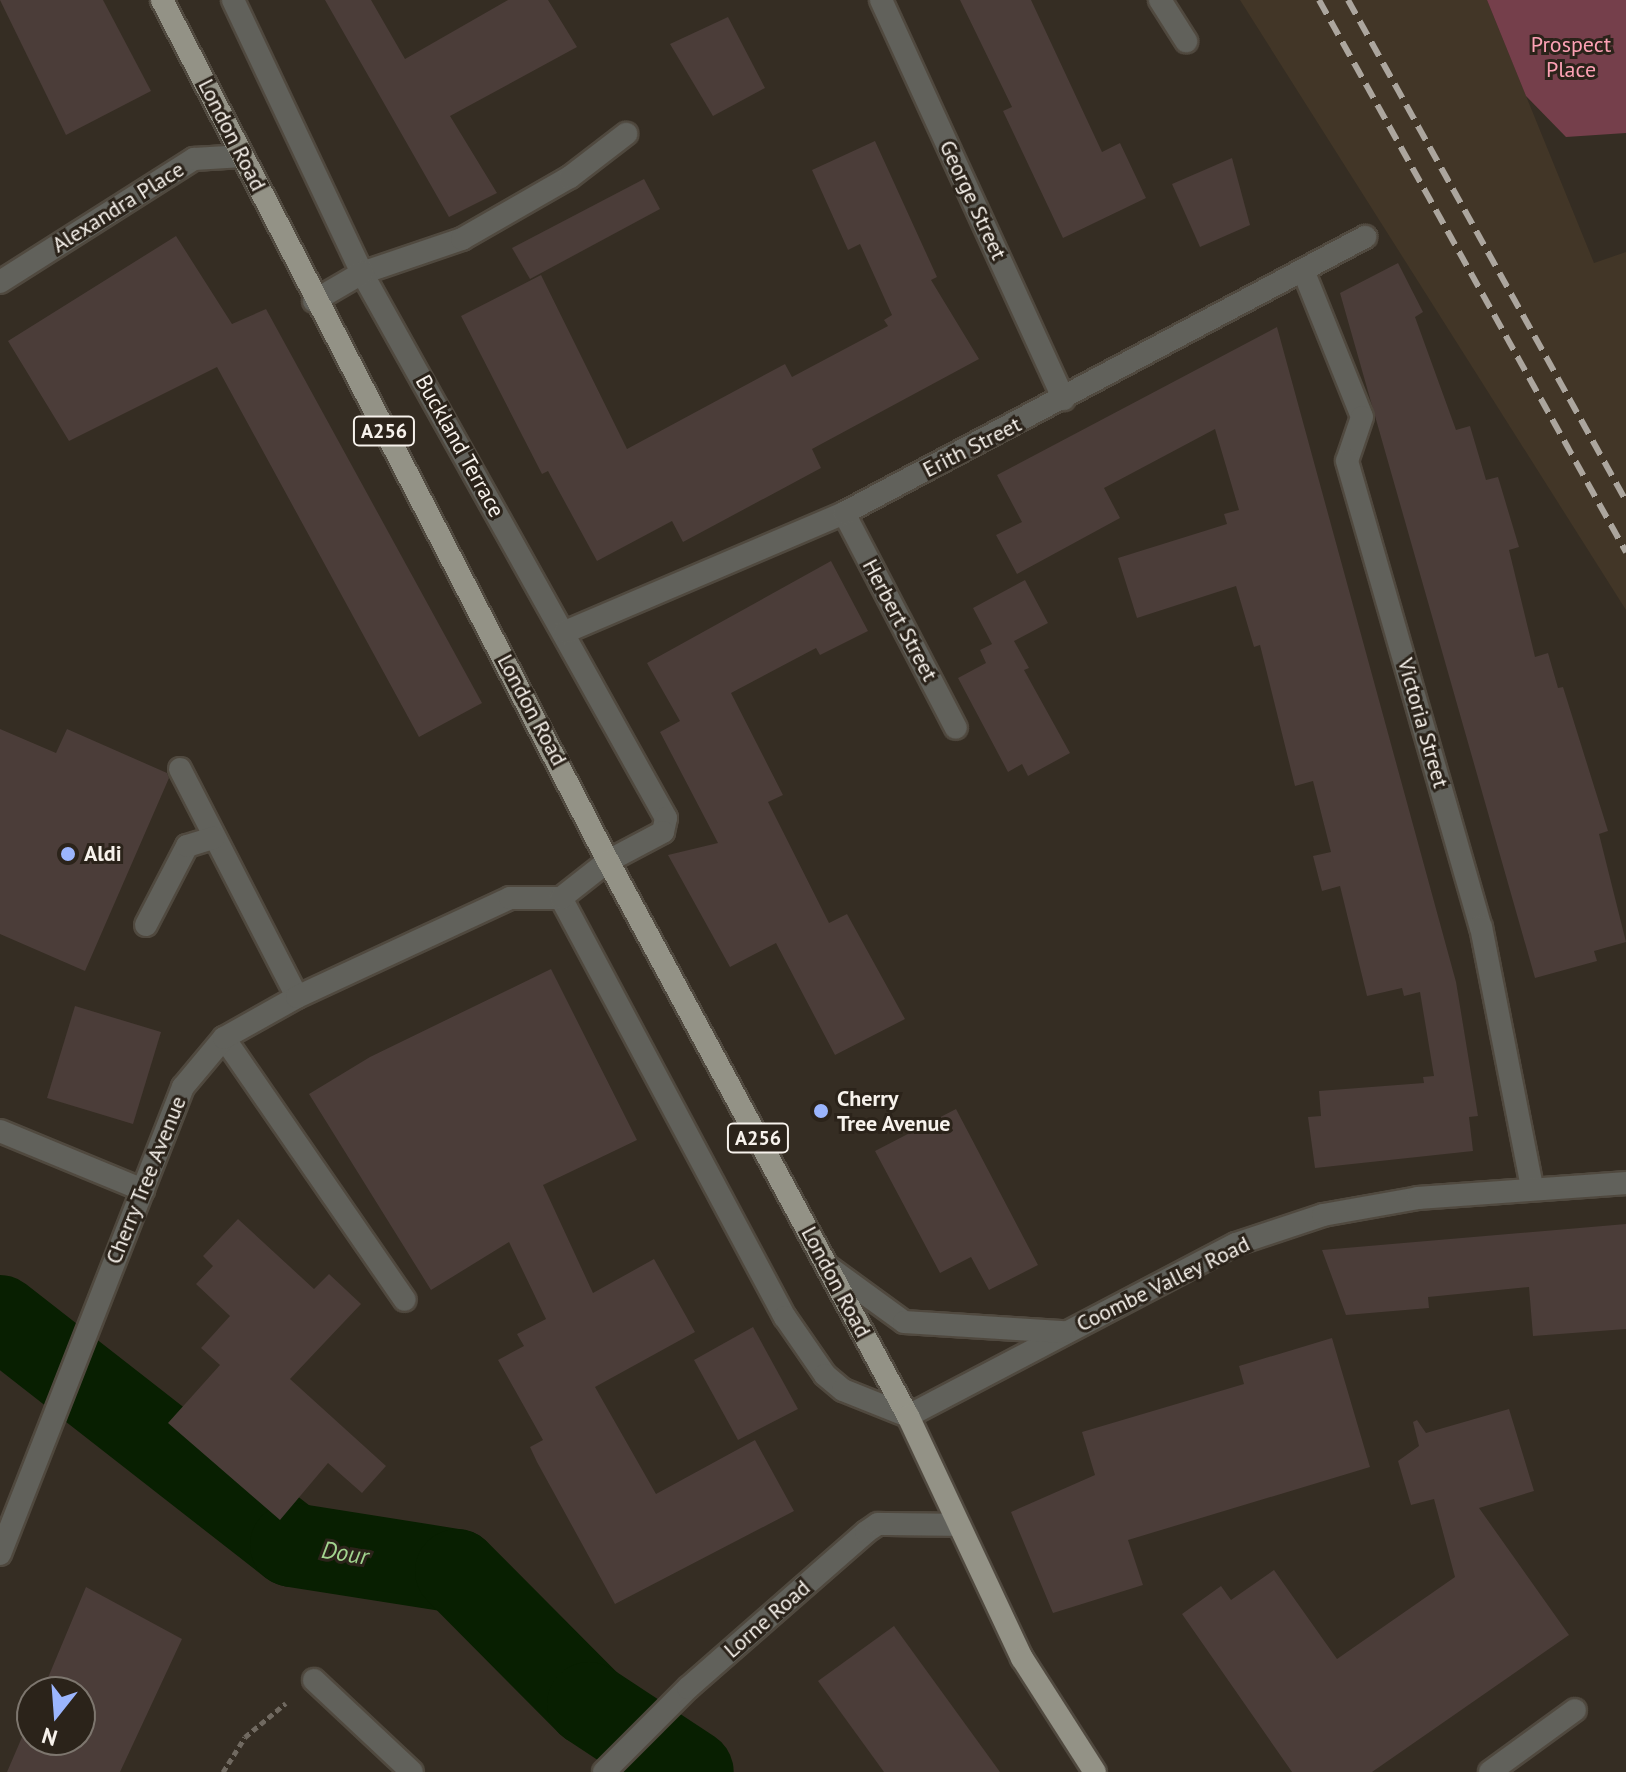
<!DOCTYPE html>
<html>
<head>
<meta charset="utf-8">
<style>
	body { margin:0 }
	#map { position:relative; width:1626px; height:1772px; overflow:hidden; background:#352d23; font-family:"PT Sans",sans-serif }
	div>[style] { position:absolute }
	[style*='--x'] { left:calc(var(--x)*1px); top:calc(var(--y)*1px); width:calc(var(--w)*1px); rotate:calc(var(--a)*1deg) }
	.built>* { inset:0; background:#423627 }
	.green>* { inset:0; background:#753f4b }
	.river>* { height:84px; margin:-42px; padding:0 42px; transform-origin:42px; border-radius:42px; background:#081f01 }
	.building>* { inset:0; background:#4b3d39 }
	.path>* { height:5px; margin-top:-2.5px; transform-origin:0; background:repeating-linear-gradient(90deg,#706960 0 6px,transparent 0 10px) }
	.roads { filter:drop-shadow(2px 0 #50493f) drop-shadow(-2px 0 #50493f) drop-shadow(0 2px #50493f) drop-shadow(0 -2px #50493f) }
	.service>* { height:22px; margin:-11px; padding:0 11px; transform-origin:11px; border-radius:11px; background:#61615b }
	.minor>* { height:22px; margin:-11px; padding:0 11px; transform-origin:11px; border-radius:11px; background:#61615b }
	.tertiary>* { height:22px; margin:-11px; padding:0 11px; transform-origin:11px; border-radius:11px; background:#61615b }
	.primary>* { height:22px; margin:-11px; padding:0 11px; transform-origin:11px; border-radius:11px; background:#939286 }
	.rail>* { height:6px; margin-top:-3px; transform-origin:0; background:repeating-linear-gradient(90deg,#aca69e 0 16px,transparent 0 24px) }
	.dots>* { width:22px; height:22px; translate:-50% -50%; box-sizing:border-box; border:4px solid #2b231a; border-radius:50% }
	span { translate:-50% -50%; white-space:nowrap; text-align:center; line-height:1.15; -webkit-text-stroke:6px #2b231a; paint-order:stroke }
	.shield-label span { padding:2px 6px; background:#2b231a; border:2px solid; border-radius:6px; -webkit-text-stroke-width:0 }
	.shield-label { font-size:20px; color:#f7f2ec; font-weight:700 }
	.park-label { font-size:22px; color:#fda2b5 }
	.street-label { font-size:22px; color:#f7f2ec }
	.poi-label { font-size:22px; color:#f7f2ec; font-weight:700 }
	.left { translate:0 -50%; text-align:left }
	.water-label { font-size:24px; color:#a2d58f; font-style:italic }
	.north { position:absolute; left:16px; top:1676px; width:80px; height:80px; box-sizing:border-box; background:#2b231a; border:2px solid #7d766e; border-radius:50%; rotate:197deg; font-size:22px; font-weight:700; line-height:32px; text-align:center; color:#f7f2ec }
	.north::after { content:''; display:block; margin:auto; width:28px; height:36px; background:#9bb5fd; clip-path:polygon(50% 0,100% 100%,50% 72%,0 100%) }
</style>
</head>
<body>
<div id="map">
	<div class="built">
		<div style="clip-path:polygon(1240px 0,1487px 0,1594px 263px,1626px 252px,1626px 610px)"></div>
	</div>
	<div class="green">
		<div style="clip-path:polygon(1487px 0,1626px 0,1626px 133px,1566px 137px,1526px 96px)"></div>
	</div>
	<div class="river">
		<div style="--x:0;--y:1317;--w:370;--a:38"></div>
		<div style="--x:292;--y:1545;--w:167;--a:9"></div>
		<div style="--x:457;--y:1571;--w:187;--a:45.2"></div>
		<div style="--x:589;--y:1704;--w:123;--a:33.4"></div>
	</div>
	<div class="building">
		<div style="clip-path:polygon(0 0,103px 0,151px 91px,66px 135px)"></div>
		<div style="clip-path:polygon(325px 0,371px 0,405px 59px,508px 0,548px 0,577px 47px,450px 116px,497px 193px,449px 217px)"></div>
		<div style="clip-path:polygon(960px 0,1031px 0,1102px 152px,1120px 143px,1146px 198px,1063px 238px,1003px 111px,1012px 107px)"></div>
		<div style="clip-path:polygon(728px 17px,765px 88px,713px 116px,670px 44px)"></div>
		<div style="clip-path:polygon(875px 141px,937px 277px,931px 280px,979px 359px,812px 449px,821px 468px,683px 542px,672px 521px,597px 561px,548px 471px,542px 474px,461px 316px,541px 275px,627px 449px,785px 364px,792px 377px,888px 326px,884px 320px,892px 315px,860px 244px,848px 250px,812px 170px)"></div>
		<div style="clip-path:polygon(1232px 158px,1250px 225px,1200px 247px,1172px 184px)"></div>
		<div style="clip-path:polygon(644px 179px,660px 209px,530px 279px,512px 248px)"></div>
		<div style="clip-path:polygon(176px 236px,232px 324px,266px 309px,482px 703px,419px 737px,217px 367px,69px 441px,8px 341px)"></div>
		<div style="clip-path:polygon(1398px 263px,1423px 312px,1415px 317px,1456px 430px,1470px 426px,1486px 480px,1498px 477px,1519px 547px,1509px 550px,1535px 657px,1548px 653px,1558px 688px,1563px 687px,1608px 831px,1599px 834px,1626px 942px,1594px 951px,1597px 961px,1535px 978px,1340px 293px)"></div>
		<div style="clip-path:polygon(1277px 327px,1456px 982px,1478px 1116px,1469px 1117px,1473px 1151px,1315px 1168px,1308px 1117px,1321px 1116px,1319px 1091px,1424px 1083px,1423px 1077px,1434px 1076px,1420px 992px,1404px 996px,1402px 988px,1367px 996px,1340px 886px,1322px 891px,1313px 856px,1331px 852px,1313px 781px,1295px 786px,1260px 645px,1254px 647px,1236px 586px,1137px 618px,1118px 558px,1227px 524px,1224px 514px,1239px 510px,1215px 429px,1104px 488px,1120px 518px,1017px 574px,996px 535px,1022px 522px,997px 475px)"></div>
		<div style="clip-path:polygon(831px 561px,868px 631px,820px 655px,816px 648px,731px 693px,783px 795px,768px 802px,829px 923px,847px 914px,905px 1019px,835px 1055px,776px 943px,730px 967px,668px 855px,718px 843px,660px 732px,680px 721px,647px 663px)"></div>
		<div style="clip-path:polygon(1025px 580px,1048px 623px,1014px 641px,1029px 668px,1024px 670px,1070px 753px,1028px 776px,1022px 764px,1008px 772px,958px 678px,986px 663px,980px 650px,992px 644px,973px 608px)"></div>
		<div style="clip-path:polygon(0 729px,56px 753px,67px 729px,167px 773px,169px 778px,85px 971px,0 934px)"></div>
		<div style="clip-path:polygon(551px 969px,637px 1140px,543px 1185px,593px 1293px,654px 1259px,695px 1332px,595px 1387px,656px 1494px,755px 1440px,794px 1511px,615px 1604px,537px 1462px,530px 1447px,543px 1440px,498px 1360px,524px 1346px,517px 1334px,546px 1319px,509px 1242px,431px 1290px,309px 1094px,370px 1057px)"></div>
		<div style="clip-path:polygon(75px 1006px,161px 1032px,133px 1124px,47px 1098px)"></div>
		<div style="clip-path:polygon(956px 1109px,1038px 1265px,989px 1290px,971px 1257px,940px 1273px,875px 1151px)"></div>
		<div style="clip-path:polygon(238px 1219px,314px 1289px,329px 1274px,361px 1304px,290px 1379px,386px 1466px,362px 1493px,328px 1463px,280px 1520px,168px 1423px,220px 1365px,201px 1348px,230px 1316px,196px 1284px,213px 1266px,203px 1256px)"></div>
		<div style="clip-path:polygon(1626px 1224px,1626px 1329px,1533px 1336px,1529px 1287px,1428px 1297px,1429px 1308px,1346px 1315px,1322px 1250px)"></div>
		<div style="clip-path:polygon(753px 1327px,798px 1409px,738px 1440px,694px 1360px)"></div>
		<div style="clip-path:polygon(1332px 1338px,1370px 1467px,1128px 1540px,1143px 1585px,1053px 1613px,1011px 1512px,1095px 1475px,1082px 1432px,1244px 1384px,1239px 1366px)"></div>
		<div style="clip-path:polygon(1509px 1409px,1534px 1491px,1479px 1508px,1569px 1635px,1372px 1772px,1292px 1772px,1182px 1614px,1221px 1586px,1231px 1600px,1274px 1570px,1337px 1659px,1455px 1577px,1434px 1499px,1411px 1505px,1398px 1461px,1419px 1446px,1413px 1422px,1417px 1420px,1426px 1433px)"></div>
		<div style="clip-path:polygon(86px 1587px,182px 1639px,120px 1772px,7px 1772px,32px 1714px,32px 1740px,80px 1740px,80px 1692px,42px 1692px)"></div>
		<div style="clip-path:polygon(894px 1626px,1000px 1772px,884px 1772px,818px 1681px)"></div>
	</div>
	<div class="path">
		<div style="--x:223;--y:1772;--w:41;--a:-57.8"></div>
		<div style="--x:245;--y:1737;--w:53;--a:-39.7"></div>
	</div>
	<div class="roads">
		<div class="service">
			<div style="--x:1160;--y:0;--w:49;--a:57.6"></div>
			<div style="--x:362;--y:273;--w:106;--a:-18.8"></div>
			<div style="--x:462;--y:239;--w:125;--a:-29.9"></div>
			<div style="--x:570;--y:177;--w:71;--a:-37.5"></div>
			<div style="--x:180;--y:769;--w:256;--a:62.8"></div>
			<div style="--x:146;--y:925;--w:89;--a:-62.6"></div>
			<div style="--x:187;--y:846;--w:28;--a:-17"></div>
			<div style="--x:224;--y:1038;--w:318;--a:55.4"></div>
			<div style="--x:314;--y:1680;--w:134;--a:43.2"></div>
		</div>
		<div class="minor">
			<div style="--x:233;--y:0;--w:302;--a:64.7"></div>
			<div style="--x:362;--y:273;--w:624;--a:60.85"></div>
			<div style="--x:666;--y:818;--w:14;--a:102"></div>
			<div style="--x:663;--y:832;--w:62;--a:152.2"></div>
			<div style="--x:881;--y:0;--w:439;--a:65.4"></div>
			<div style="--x:1303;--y:270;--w:158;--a:68.1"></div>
			<div style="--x:1362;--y:417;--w:46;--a:108.8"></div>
			<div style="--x:1347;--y:461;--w:485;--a:74"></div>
			<div style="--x:1481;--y:927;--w:266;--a:78.9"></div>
			<div style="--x:0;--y:282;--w:230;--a:-32.4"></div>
			<div style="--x:194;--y:159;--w:49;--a:-3.5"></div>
			<div style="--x:314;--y:301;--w:56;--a:-30.3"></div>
			<div style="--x:844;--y:513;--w:242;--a:62.5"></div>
			<div style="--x:565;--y:632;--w:303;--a:-23.1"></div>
			<div style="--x:844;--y:513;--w:590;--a:-27.91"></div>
			<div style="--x:561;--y:898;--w:475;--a:61.9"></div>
			<div style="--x:785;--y:1317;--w:70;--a:55.4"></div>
			<div style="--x:825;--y:1375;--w:23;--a:40"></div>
			<div style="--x:843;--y:1390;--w:70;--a:21.8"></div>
			<div style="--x:908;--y:1416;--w:370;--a:-27.7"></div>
			<div style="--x:1236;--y:1244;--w:92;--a:-18.4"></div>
			<div style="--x:1323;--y:1215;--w:97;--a:-10.1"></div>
			<div style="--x:1418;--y:1198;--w:209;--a:-4.1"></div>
			<div style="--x:0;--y:1131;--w:155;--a:22.4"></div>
			<div style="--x:827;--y:1266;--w:95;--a:36"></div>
			<div style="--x:904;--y:1322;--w:161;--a:3.6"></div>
			<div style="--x:604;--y:1772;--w:119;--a:-45"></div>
			<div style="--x:688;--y:1688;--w:237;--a:-41.2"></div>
			<div style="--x:866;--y:1532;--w:14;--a:-34"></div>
			<div style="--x:878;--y:1524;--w:78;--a:0.7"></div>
			<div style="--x:1490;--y:1772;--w:105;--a:-36.1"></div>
		</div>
		<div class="tertiary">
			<div style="--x:0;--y:1554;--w:502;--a:-68.6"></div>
			<div style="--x:183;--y:1087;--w:64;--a:-50.1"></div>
			<div style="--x:224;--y:1038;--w:84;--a:-29.3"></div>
			<div style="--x:297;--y:997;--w:235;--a:-24.9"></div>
			<div style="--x:510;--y:898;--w:51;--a:0"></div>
			<div style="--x:561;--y:898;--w:60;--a:-38.2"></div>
		</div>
		<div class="primary">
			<div style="--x:162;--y:0;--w:970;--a:62.62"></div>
			<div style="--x:608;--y:861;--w:631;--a:61.61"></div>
			<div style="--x:908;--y:1416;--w:268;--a:64.8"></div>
			<div style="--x:1022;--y:1658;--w:135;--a:57.4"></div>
		</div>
	</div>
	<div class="rail">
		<div style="--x:1319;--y:0;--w:632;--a:60.92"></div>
		<div style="--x:1348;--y:0;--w:573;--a:60.97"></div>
	</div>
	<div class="dots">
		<div style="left:68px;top:854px;background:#9bb5fd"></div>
		<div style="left:821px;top:1111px;background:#9bb5fd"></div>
	</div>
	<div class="shield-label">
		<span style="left:384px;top:431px">A256</span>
		<span style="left:758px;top:1138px">A256</span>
	</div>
	<div class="park-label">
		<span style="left:1571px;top:57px">Prospect<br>Place</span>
	</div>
	<div class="street-label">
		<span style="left:232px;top:135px;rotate:63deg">London Road</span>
		<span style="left:973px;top:200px;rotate:65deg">George Street</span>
		<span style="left:118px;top:207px;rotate:-32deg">Alexandra Place</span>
		<span style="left:460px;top:446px;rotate:61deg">Buckland Terrace</span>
		<span style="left:972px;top:447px;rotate:-27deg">Erith Street</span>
		<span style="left:900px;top:620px;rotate:62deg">Herbert Street</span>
		<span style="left:532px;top:710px;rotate:62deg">London Road</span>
		<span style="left:1423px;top:723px;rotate:74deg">Victoria Street</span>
		<span style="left:146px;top:1180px;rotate:-68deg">Cherry Tree Avenue</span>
		<span style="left:836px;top:1282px;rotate:62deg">London Road</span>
		<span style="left:1163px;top:1284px;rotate:-26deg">Coombe Valley Road</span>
		<span style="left:767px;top:1619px;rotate:-41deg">Lorne Road</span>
	</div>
	<div class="poi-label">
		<span class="left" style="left:84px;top:854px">Aldi</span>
		<span class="left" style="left:837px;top:1111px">Cherry<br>Tree Avenue</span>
	</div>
	<div class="water-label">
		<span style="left:345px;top:1553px;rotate:9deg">Dour</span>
	</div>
	<div class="north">N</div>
</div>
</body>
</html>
